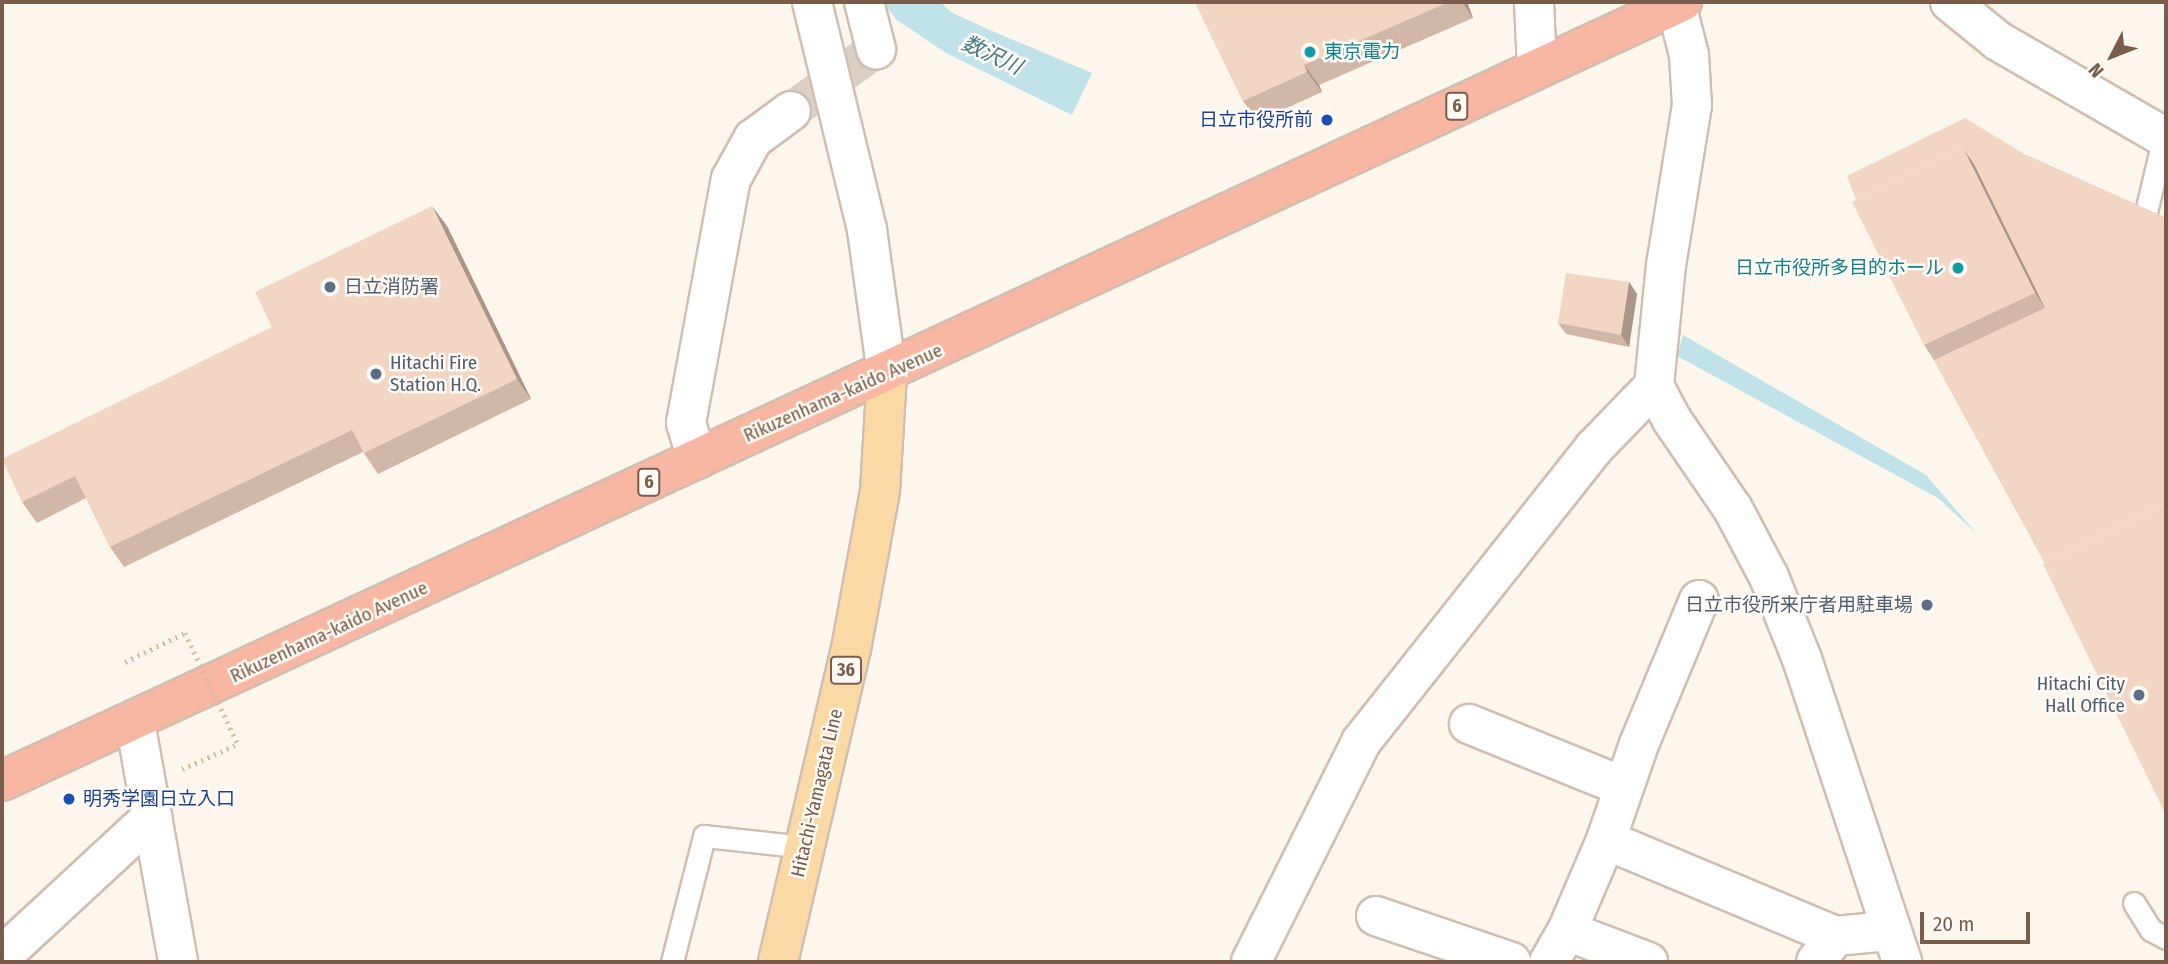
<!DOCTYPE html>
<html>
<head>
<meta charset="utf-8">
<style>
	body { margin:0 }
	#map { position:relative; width:2168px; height:964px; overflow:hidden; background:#fdf6ec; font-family:"Fira Sans Condensed","Noto Sans JP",sans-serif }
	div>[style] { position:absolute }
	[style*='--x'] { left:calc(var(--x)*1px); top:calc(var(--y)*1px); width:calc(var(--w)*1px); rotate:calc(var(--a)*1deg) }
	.water>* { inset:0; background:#bfe3e8 }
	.street-tunnel>* { height:38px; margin-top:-19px; transform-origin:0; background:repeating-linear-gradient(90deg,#dcd0c4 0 38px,transparent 0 57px) }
	.path>* { height:4.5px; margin-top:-2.25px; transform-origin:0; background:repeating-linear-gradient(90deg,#d9b8a5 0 2px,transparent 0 7px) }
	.roads { filter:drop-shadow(2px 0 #d1beb0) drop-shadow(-2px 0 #d1beb0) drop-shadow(0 2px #d1beb0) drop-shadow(0 -2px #d1beb0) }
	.lane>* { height:21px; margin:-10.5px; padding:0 10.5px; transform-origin:10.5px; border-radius:10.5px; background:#fff }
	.street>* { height:38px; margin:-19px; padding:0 19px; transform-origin:19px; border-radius:19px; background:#fff }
	.secondary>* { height:38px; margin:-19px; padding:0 19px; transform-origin:19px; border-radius:19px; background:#fff }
	.primary>* { height:38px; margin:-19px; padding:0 19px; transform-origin:19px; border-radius:19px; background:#fbd9a5 }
	.highway>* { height:38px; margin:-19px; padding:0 19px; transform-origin:19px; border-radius:19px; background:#f7b7a3 }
	.path-bridge>* { height:4.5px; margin-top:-2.25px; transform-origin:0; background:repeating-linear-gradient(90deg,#d9b8a5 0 2px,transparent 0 7px) }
	.wall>* { inset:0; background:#d1b7a8 }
	.shaded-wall>* { inset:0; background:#aa9588 }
	.building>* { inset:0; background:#f3d5c3 }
	.dots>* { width:19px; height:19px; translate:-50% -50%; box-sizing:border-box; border:4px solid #fffaf3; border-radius:50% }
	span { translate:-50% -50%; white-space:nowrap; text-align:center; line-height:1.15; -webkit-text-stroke:5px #fffaf3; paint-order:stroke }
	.shield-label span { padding:2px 5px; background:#fffaf3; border:2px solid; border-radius:5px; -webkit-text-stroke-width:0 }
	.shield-label { font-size:18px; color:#7a5c4d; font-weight:700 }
	.culture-label { font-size:19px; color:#0d838f }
	.left { translate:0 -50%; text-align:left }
	.right { translate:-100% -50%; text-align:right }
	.transit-label { font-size:19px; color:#164399 }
	.service-label { font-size:19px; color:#4e5e75 }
	.street-label { font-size:19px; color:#7a5c4d }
	.water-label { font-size:21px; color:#437c86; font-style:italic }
	.frame { position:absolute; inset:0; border:4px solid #7a5c4d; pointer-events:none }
	.north { position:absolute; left:2077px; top:21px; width:70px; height:70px; -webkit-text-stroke:5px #fffaf3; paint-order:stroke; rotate:228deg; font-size:19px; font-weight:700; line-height:28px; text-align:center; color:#7a5c4d }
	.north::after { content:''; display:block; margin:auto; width:24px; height:32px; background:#7a5c4d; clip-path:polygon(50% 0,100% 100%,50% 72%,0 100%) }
	.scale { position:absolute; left:1920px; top:912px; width:110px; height:32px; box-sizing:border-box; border:4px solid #7a5c4d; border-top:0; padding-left:9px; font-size:21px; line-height:24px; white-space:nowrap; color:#7a5c4d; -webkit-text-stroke:5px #fffaf3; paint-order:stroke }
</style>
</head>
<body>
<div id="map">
	<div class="water">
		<div style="clip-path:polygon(882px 2px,940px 2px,951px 12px,985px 28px,1092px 73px,1072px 115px,946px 53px,897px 20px)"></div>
		<div style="clip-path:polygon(1683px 335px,1926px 475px,1976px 533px,1938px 498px,1677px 356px)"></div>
	</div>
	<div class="street-tunnel">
		<div style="--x:791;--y:111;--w:105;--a:-36.1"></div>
	</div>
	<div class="path">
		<div style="--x:125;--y:662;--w:67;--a:-25.8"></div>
		<div style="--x:182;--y:769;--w:61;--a:-24.1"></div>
	</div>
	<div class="roads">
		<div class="lane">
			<div style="--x:2146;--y:212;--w:78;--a:-76.7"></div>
			<div style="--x:2134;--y:903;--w:32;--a:58"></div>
			<div style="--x:2151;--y:930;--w:17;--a:28"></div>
			<div style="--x:672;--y:962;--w:130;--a:-75.7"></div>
			<div style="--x:704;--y:836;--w:102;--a:6.2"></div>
		</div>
		<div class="street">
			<div style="--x:864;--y:2;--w:49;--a:75.7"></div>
			<div style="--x:1534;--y:2;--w:66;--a:87.4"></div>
			<div style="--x:1676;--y:4;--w:53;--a:75.7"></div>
			<div style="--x:1689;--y:55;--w:50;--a:86.6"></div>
			<div style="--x:1692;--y:105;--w:162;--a:99.2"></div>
			<div style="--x:1666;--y:265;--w:122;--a:95.7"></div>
			<div style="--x:1654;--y:386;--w:38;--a:62"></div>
			<div style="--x:1672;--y:420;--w:108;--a:55.6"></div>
			<div style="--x:1733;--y:509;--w:77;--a:62.1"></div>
			<div style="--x:1769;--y:577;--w:88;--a:68.1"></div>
			<div style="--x:1802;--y:659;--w:319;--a:71.7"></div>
			<div style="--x:697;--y:459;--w:38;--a:-107"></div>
			<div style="--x:686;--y:423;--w:248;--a:-79.6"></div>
			<div style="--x:731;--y:179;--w:46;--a:-61.2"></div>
			<div style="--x:753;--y:139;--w:47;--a:-36.4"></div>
			<div style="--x:1699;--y:600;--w:156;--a:112.6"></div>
			<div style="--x:1639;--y:744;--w:102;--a:109"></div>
			<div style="--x:1606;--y:840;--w:248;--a:22.7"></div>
			<div style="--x:1835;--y:936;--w:54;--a:-5.3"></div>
			<div style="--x:135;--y:722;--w:244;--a:79.8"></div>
			<div style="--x:1469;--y:724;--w:167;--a:22.1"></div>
			<div style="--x:1606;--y:840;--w:99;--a:113.2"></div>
			<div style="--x:1567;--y:931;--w:87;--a:20.9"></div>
			<div style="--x:1376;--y:916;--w:143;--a:18.8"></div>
			<div style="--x:2;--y:956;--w:205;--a:-42.8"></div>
			<div style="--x:1251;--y:962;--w:246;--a:-63.4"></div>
			<div style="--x:1361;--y:742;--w:375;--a:-51.6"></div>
			<div style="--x:1594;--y:448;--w:86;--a:-45.9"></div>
			<div style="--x:1549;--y:962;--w:36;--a:-60"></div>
			<div style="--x:1816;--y:962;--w:32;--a:-54"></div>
		</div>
		<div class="secondary">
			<div style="--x:812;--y:2;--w:235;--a:76.4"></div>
			<div style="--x:867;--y:230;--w:145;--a:82.1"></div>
			<div style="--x:1950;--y:2;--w:62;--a:39.1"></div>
			<div style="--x:1998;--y:41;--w:194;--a:30"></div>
		</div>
		<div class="primary">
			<div style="--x:778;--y:962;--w:321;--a:-76.9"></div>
			<div style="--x:851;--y:649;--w:161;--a:-79.6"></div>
			<div style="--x:880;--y:491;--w:117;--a:-86.6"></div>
		</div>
		<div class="highway">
			<div style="--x:2;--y:781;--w:1852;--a:-24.88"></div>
		</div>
	</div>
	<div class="path-bridge">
		<div style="--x:185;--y:633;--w:123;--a:64.5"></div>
	</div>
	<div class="wall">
		<div style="clip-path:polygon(1195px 2px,1467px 2px,1473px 18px,1319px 85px,1322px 92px,1258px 121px,1243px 101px)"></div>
		<div style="clip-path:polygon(2026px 155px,2166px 218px,2045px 563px,1934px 360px,1924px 345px)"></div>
		<div style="clip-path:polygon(447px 226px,531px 399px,378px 474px,363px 452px,124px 567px,110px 547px,86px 498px,37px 523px,22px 502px,272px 327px)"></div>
		<div style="clip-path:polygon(1629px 282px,1637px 294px,1629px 347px,1566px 334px,1558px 323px)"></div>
	</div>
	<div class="shaded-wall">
		<div style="clip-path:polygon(1462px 2px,1467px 2px,1473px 18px)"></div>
		<div style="clip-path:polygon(1304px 65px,1319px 85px,1322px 92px,1307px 72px)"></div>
		<div style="clip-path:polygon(1963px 148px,1977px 168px,2049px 314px,2035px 293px)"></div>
		<div style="clip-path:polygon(432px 206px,447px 226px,531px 399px,517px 379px)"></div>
		<div style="clip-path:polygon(1629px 282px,1637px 294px,1629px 347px,1621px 335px)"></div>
	</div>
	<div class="building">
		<div style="clip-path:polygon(1195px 2px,1449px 2px,1304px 65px,1307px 72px,1243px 101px)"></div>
		<div style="clip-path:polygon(1965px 118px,2026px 155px,2166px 218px,2166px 503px,2045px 563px,1934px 360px,2045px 308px,1973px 162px,1963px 148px,1856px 200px,1847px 176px)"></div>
		<div style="clip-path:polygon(1963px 148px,2035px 293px,1924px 345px,1852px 202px)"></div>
		<div style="clip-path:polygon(432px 206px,517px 379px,364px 453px,352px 430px,110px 547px,75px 476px,22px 502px,2px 459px,272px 327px,255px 292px)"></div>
		<div style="clip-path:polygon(1566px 273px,1629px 282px,1621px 335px,1558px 323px)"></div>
		<div style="clip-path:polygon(2166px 503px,2166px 815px,2043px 564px)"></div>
	</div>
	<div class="dots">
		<div style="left:1310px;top:52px;background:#0f9aa8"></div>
		<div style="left:1327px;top:120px;background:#1a4fb4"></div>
		<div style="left:1958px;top:268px;background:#0f9aa8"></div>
		<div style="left:330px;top:287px;background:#5c6f8a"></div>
		<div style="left:376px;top:374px;background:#5c6f8a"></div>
		<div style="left:1927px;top:605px;background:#5c6f8a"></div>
		<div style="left:2139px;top:695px;background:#5c6f8a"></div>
		<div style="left:69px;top:799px;background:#1a4fb4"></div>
	</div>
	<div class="shield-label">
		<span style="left:1457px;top:106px">6</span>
		<span style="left:649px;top:482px">6</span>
		<span style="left:846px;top:670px">36</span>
	</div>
	<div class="culture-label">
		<span class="left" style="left:1324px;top:52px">東京電力</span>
		<span class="right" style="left:1944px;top:268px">日立市役所多目的ホール</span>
	</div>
	<div class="transit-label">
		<span class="right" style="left:1313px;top:120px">日立市役所前</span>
		<span class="left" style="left:83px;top:799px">明秀学園日立入口</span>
	</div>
	<div class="service-label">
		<span class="left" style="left:344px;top:287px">日立消防署</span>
		<span class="left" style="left:390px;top:374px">Hitachi Fire<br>Station H.Q.</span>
		<span class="right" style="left:1913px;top:605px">日立市役所来庁者用駐車場</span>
		<span class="right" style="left:2125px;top:695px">Hitachi City<br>Hall Office</span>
	</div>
	<div class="street-label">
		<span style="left:843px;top:393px;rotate:-24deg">Rikuzenhama-kaido Avenue</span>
		<span style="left:329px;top:632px;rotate:-25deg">Rikuzenhama-kaido Avenue</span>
		<span style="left:817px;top:793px;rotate:-77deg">Hitachi-Yamagata Line</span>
	</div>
	<div class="water-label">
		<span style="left:992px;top:55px;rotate:25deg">数沢川</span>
	</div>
	<div class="frame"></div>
	<div class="north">N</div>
	<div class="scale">20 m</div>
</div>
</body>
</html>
